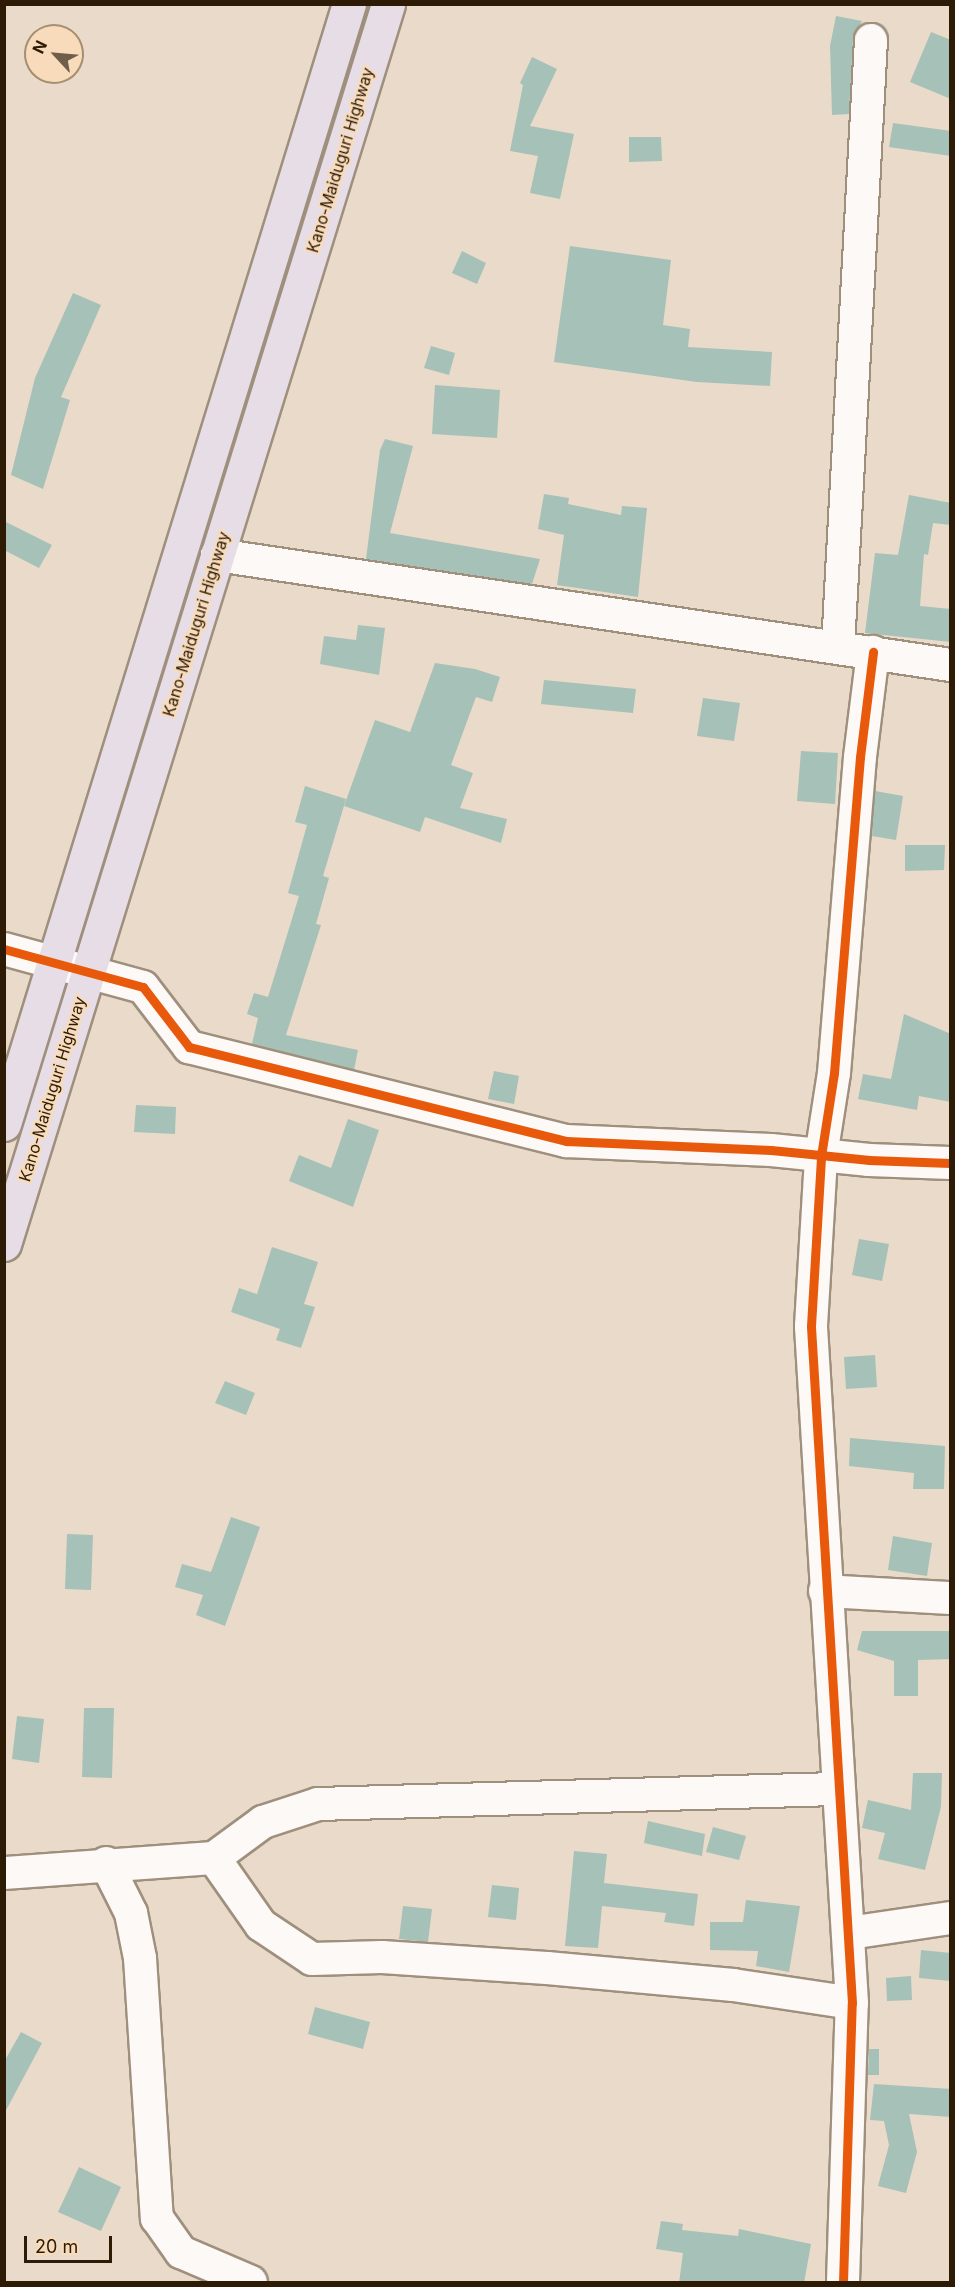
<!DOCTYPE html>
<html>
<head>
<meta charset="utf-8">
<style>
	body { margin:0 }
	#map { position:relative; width:955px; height:2287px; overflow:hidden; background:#eadac9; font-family:Inter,sans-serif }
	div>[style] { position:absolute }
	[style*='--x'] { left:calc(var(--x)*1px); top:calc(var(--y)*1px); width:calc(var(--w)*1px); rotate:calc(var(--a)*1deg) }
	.building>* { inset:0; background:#a6c1b8 }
	.roads { filter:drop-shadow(2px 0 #9f8f7d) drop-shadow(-2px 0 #9f8f7d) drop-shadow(0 2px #9f8f7d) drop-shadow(0 -2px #9f8f7d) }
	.minor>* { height:32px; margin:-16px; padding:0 16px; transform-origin:16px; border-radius:16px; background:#fcf9f7 }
	.trunk>* { height:33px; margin:-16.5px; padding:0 16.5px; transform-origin:16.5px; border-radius:16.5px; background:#e6dde6 }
	.cycleway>* { height:9px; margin:-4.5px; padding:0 4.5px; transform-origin:4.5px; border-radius:4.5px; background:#e8590c }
	span { translate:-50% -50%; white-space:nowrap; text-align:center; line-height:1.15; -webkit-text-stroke:4.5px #f8dbbb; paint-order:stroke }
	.street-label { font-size:16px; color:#2d1b05 }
	.frame { position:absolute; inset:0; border:6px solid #2d1b05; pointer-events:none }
	.north { position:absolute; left:24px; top:24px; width:60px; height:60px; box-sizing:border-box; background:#f8dbbb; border:2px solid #a78e72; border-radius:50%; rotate:296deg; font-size:16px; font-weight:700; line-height:24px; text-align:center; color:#2d1b05 }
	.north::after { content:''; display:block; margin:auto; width:21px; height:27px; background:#6f5e4a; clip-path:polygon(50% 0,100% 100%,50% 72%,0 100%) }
	.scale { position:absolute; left:24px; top:2236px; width:88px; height:27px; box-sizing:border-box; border:3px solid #2d1b05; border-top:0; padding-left:8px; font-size:18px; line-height:21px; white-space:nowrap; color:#2d1b05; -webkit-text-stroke:4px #f8dbbb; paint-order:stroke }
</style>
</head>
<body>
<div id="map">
	<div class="building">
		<div style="clip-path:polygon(836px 16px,862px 21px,853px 39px,849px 114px,832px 115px,830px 46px)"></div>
		<div style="clip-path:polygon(931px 32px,951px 40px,951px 99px,910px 82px)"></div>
		<div style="clip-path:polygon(532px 57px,557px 69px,530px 126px,574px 134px,560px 199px,530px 193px,538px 156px,510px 151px,523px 85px,520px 83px)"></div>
		<div style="clip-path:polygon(893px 123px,951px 131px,951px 156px,889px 147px)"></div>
		<div style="clip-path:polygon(629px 137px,661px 137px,662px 161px,629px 162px)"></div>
		<div style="clip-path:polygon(570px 246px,671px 260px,663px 325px,690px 329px,688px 347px,772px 352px,770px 386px,697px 382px,554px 362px)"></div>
		<div style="clip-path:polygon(462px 251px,486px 263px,477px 284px,452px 273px)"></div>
		<div style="clip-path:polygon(73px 293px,101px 305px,61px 397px,70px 400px,43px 489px,11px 475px,35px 378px)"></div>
		<div style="clip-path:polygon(431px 346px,455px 353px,449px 375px,424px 368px)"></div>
		<div style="clip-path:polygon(435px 385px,500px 390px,497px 438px,432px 434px)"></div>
		<div style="clip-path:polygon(385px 439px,413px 446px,390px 533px,540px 559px,532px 584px,366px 559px,380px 450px)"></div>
		<div style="clip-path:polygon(544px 494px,569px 498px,568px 504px,621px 515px,622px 506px,647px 508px,638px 597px,557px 585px,564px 535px,538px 529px)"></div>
		<div style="clip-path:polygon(909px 495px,951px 503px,951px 525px,933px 523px,928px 555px,924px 554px,920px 606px,951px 609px,951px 642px,865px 633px,875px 553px,898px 555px)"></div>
		<div style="clip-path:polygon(4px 521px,52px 545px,39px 568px,4px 550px)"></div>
		<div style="clip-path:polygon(358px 625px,385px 628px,379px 675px,320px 664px,324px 636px,356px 640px)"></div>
		<div style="clip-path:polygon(435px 663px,475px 669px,500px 677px,492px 702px,476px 697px,451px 765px,473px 773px,460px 808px,507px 819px,501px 843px,425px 817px,420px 832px,344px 806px,375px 720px,410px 732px)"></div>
		<div style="clip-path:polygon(544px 680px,636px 689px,633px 713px,541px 704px)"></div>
		<div style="clip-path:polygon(703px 698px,740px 703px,734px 741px,697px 736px)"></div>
		<div style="clip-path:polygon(801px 751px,838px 753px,835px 804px,797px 801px)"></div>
		<div style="clip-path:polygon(305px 786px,346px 799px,323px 876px,329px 878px,316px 924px,321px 925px,286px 1035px,358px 1050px,354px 1070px,252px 1044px,258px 1018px,247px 1014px,254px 993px,268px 997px,299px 896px,288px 893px,307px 825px,295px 822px)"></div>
		<div style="clip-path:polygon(875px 791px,903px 796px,896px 840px,872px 836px)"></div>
		<div style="clip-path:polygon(905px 845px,945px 845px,944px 870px,905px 871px)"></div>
		<div style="clip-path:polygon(904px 1014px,951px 1034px,951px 1102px,919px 1096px,917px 1110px,858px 1099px,863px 1074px,891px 1079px)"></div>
		<div style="clip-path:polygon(494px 1071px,519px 1076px,514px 1104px,488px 1099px)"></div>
		<div style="clip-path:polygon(136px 1105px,176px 1107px,175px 1134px,134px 1132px)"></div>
		<div style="clip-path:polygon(348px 1119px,379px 1130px,353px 1207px,289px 1181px,299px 1155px,331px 1168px)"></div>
		<div style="clip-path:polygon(859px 1239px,889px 1244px,882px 1281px,852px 1275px)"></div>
		<div style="clip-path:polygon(272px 1247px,318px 1262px,304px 1304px,315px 1307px,301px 1348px,276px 1340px,280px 1329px,231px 1312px,239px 1288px,257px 1294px)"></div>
		<div style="clip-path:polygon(875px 1355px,877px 1387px,846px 1389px,844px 1357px)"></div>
		<div style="clip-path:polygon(225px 1381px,255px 1393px,246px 1415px,215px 1403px)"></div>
		<div style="clip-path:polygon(850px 1438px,945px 1446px,944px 1489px,913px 1489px,914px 1473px,849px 1466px)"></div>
		<div style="clip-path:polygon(231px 1517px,260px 1527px,225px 1626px,196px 1615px,203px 1595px,175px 1587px,182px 1564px,211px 1572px)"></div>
		<div style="clip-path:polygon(67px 1534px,93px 1535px,91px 1590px,65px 1589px)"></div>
		<div style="clip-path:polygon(893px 1536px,932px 1543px,927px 1576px,888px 1570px)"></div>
		<div style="clip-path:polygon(862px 1631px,951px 1631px,951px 1659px,918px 1660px,918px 1696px,894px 1696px,894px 1661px,857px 1650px)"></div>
		<div style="clip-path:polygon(84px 1708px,114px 1708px,112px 1778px,82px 1777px)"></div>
		<div style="clip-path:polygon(17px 1716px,44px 1719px,39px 1763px,12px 1759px)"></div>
		<div style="clip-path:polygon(913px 1773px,942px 1773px,941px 1807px,925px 1870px,878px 1859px,885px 1833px,862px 1828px,868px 1800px,911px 1810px)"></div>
		<div style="clip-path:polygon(648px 1821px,705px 1834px,702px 1856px,644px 1843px)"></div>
		<div style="clip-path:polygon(713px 1827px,746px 1836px,739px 1860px,706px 1852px)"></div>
		<div style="clip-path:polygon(574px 1851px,607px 1854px,604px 1883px,698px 1894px,694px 1926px,664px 1922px,666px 1913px,602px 1906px,598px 1948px,565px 1946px)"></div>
		<div style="clip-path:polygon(492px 1885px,519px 1888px,516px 1920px,488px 1917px)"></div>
		<div style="clip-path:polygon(746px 1900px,800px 1906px,789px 1972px,756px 1966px,758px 1951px,710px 1950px,710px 1922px,743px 1922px)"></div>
		<div style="clip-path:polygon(403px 1906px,432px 1909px,428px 1942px,399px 1939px)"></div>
		<div style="clip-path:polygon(921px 1950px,951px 1953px,951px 1981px,919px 1978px)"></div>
		<div style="clip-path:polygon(911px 1976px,912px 2000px,887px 2001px,886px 1978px)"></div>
		<div style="clip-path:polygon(315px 2007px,370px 2022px,363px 2049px,308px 2034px)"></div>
		<div style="clip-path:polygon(21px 2032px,42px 2043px,4px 2114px,4px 2062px)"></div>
		<div style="clip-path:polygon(869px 2049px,879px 2049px,879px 2075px,868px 2075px)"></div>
		<div style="clip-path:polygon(874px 2084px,951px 2089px,951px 2117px,909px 2114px,917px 2152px,906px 2193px,878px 2186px,889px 2145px,884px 2121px,870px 2120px)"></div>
		<div style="clip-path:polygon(79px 2167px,121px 2187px,101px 2231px,58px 2212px)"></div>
		<div style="clip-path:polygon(661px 2221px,683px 2224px,682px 2230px,738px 2236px,739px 2229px,811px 2244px,804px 2283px,679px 2283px,683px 2253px,656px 2249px)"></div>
	</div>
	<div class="roads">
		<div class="minor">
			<div style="--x:217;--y:555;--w:741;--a:8.53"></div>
			<div style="--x:838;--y:647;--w:608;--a:-86.89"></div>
			<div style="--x:4;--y:949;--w:144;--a:15.3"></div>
			<div style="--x:143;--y:987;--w:76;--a:52.5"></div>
			<div style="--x:189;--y:1047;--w:389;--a:14"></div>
			<div style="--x:566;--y:1141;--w:205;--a:2.5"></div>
			<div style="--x:771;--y:1150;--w:99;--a:5.8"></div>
			<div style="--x:869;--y:1160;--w:81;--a:2.1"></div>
			<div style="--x:825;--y:1591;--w:125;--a:3.2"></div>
			<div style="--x:214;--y:1858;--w:61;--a:-36.3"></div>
			<div style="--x:263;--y:1822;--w:58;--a:-18.1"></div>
			<div style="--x:318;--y:1804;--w:519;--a:-1.66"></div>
			<div style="--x:106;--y:1863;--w:56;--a:63.4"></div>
			<div style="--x:131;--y:1913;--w:46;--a:78.7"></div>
			<div style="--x:140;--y:1958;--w:261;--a:86.3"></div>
			<div style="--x:157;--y:2218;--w:42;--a:54.8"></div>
			<div style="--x:181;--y:2252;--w:76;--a:23.2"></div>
			<div style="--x:4;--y:1873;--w:211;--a:-4.1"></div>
			<div style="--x:214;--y:1858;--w:82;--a:55"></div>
			<div style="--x:261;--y:1925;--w:61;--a:33.7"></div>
			<div style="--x:312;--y:1959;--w:70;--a:-1.6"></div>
			<div style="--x:382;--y:1957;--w:165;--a:3.8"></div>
			<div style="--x:547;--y:1968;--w:187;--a:5.2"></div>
			<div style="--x:733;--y:1985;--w:120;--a:8.6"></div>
			<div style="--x:849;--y:1933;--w:102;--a:-8.4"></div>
			<div style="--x:843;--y:2282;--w:279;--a:-88.2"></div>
			<div style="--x:852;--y:2003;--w:678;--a:-93.47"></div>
			<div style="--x:811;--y:1326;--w:170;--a:-86.6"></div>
			<div style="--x:821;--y:1156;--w:84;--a:-81.1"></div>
			<div style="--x:834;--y:1073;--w:317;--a:-85.3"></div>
			<div style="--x:860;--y:757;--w:106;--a:-82.9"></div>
		</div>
		<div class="trunk">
			<div style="--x:4;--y:1124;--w:1172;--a:-72.88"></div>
			<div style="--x:4;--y:1244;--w:1298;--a:-72.79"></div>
		</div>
	</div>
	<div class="cycleway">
		<div style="--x:4;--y:949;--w:144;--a:15.3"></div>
		<div style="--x:143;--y:987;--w:76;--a:52.5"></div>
		<div style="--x:189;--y:1047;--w:389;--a:14"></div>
		<div style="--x:566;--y:1141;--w:205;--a:2.5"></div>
		<div style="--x:771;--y:1150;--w:99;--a:5.8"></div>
		<div style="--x:869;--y:1160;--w:81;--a:2.1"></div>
		<div style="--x:843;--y:2282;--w:279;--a:-88.2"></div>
		<div style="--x:852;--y:2003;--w:678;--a:-93.47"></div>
		<div style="--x:811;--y:1326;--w:170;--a:-86.6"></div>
		<div style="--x:821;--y:1156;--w:84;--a:-81.1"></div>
		<div style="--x:834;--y:1073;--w:317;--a:-85.3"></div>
		<div style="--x:860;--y:757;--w:106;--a:-82.9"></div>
	</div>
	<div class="street-label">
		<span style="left:340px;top:160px;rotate:-73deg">Kano-Maiduguri Highway</span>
		<span style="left:196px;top:624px;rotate:-73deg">Kano-Maiduguri Highway</span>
		<span style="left:52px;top:1089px;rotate:-73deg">Kano-Maiduguri Highway</span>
	</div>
	<div class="frame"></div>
	<div class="north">N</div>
	<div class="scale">20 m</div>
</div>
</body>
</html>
